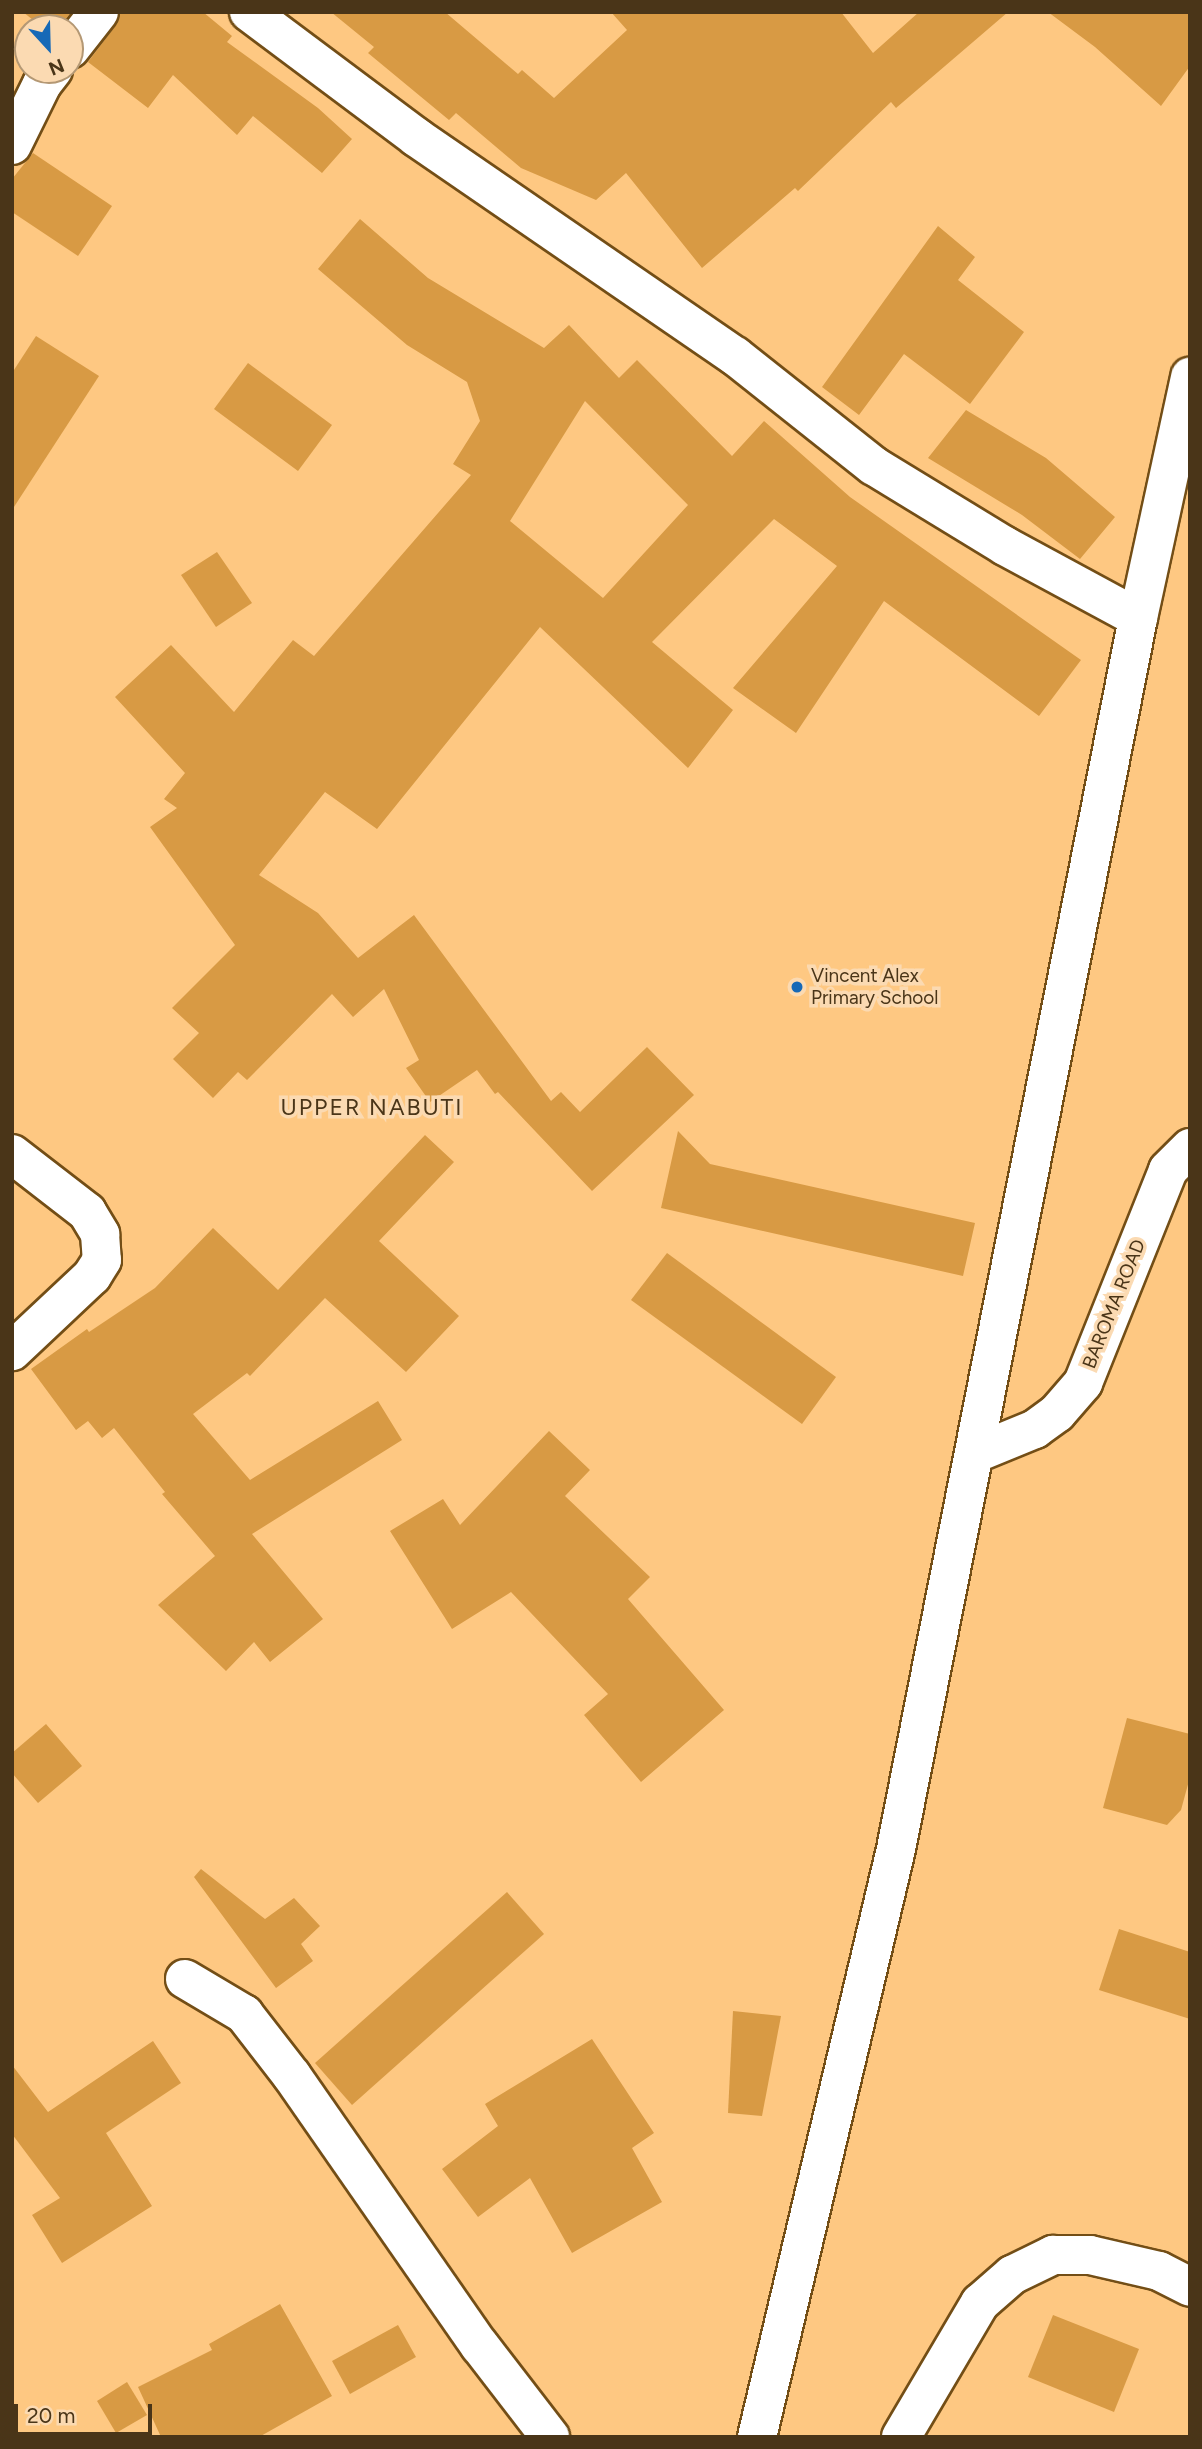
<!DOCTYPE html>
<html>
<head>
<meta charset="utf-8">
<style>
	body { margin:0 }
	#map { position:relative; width:1202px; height:2449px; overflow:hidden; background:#fec882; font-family:Figtree,sans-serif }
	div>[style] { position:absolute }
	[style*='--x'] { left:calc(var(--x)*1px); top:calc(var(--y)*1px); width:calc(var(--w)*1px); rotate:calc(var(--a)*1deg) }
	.building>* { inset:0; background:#d89a44 }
	.roads { filter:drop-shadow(2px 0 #734e16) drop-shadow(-2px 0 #734e16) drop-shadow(0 2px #734e16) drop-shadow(0 -2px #734e16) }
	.minor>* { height:38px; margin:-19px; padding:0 19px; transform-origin:19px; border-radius:19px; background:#fff }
	.dots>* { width:19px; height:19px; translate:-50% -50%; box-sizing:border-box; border:4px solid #fbdab2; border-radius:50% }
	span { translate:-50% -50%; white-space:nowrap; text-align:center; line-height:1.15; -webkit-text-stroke:7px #fbdab2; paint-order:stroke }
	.poi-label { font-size:19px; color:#4a3518 }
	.left { translate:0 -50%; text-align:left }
	.street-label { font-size:19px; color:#4a3518 }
	.quarter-label { font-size:23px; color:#4a3518; letter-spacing:2px }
	.frame { position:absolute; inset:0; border:14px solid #4a3518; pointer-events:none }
	.north { position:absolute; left:14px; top:14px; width:70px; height:70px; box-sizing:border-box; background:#fbdab2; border:2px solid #b49874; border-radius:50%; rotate:158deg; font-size:19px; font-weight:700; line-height:28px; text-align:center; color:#4a3518 }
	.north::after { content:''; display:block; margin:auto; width:24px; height:32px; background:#1669b7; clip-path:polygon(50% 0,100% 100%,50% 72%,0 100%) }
	.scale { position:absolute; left:14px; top:2404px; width:138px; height:32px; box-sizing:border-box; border:4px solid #4a3518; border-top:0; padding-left:9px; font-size:21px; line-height:24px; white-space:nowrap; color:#4a3518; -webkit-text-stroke:5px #fbdab2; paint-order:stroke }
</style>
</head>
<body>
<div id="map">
	<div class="building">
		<div style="clip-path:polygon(23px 12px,71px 12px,59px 28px,43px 28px)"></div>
		<div style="clip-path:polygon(120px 12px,203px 12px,232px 36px,227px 42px,318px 108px,352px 139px,322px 173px,253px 116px,237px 135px,173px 75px,148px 108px,88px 62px,116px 25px)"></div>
		<div style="clip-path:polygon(331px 12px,445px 12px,518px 74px,522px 70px,554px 98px,627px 30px,611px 12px,841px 12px,873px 53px,919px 12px,1008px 12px,896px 108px,891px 102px,798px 191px,795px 188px,702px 268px,626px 173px,596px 200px,521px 168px,456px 113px,449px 120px,368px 53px,374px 47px)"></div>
		<div style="clip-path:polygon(1048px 12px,1190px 12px,1190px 66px,1161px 106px,1095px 47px)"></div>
		<div style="clip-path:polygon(33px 153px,112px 206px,78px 256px,12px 212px,12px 179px)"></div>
		<div style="clip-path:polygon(evenodd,360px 219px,428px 278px,544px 348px,569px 325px,619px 378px,637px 360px,732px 456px,764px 421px,850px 497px,1081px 660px,1039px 716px,884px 601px,796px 733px,733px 688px,837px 566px,774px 519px,652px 642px,733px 710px,688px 768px,540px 627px,377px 829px,325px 792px,259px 875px,318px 913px,358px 958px,414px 915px,551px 1101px,561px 1092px,580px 1112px,647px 1047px,694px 1095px,592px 1191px,498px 1092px,495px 1094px,477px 1070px,430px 1102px,406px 1068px,419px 1060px,384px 989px,353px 1017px,332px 994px,247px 1080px,238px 1072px,213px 1098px,173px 1059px,199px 1033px,172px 1008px,235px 945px,150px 827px,177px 808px,164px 799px,185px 773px,115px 697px,171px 645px,234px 712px,293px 640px,314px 656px,471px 475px,453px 464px,480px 421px,467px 382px,407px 345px,318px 269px,360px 219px,585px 401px,688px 505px,603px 598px,510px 521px,585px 401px)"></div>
		<div style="clip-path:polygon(938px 226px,975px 257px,958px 280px,1024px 332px,970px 404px,904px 354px,859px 415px,822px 387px)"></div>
		<div style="clip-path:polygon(36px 336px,99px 376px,12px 510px,12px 373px)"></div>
		<div style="clip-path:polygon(248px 363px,332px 425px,298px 471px,214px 409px)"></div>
		<div style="clip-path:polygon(966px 410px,1046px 458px,1115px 517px,1080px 559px,1022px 515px,928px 458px)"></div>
		<div style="clip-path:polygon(217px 552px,252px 603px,216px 627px,181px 575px)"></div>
		<div style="clip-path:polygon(678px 1131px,710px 1164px,975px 1223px,963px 1276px,661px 1208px)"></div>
		<div style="clip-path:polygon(425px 1135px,454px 1162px,379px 1241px,459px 1316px,406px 1372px,325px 1298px,250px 1376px,247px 1373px,193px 1414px,250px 1480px,378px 1401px,402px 1440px,252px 1534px,323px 1619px,270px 1662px,254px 1642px,226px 1671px,158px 1605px,215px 1556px,162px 1494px,165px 1492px,114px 1428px,102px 1438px,88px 1421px,76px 1430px,31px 1369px,87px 1329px,89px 1332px,155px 1288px,213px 1228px,278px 1290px)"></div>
		<div style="clip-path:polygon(667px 1253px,836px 1377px,802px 1424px,631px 1300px)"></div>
		<div style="clip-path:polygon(549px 1431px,590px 1470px,565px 1496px,650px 1577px,628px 1599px,724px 1710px,641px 1782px,584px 1715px,608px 1694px,511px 1592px,452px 1629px,390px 1531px,443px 1499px,460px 1525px)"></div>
		<div style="clip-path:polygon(1127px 1718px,1190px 1734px,1190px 1777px,1181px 1810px,1167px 1825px,1103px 1808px)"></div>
		<div style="clip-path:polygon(46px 1724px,82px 1766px,38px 1803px,12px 1773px,12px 1753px)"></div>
		<div style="clip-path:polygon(201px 1869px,265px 1919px,294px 1898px,320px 1926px,301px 1944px,313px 1961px,276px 1988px,194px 1877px)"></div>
		<div style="clip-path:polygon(507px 1892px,544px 1934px,352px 2105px,315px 2063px)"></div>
		<div style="clip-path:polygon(1119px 1929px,1190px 1952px,1190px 2019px,1099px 1990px)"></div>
		<div style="clip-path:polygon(733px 2011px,781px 2016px,762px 2116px,728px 2113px)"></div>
		<div style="clip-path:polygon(592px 2039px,654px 2133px,632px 2148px,662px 2202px,572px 2253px,530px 2178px,478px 2217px,442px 2169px,498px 2126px,485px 2104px)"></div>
		<div style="clip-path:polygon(153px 2041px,181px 2083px,106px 2133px,152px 2206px,62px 2263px,32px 2215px,60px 2198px,12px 2134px,12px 2065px,48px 2112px)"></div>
		<div style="clip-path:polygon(280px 2304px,332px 2396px,259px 2437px,161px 2437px,138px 2387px,212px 2350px,209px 2344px)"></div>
		<div style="clip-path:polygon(1053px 2315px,1139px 2349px,1114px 2412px,1028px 2377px)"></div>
		<div style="clip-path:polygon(398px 2325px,416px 2357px,350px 2394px,332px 2361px)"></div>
		<div style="clip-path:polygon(127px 2382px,147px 2415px,116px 2433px,97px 2401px)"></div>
	</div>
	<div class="roads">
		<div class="minor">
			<div style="--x:249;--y:12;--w:209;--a:36.8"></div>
			<div style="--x:416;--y:137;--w:387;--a:34.5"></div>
			<div style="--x:735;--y:356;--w:177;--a:38.4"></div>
			<div style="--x:874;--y:466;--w:153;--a:31.4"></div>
			<div style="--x:1005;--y:546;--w:151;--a:28.4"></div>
			<div style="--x:70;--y:49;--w:47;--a:-51.9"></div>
			<div style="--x:12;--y:145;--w:68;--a:-63.8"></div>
			<div style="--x:42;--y:84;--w:18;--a:-52"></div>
			<div style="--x:12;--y:1154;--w:95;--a:37.7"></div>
			<div style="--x:87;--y:1212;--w:26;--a:59"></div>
			<div style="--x:100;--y:1234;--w:26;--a:86"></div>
			<div style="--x:102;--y:1260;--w:19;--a:122"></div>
			<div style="--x:92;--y:1276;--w:110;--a:136.8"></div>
			<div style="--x:974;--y:1454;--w:66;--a:-22.3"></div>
			<div style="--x:1035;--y:1429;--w:27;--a:-36"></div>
			<div style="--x:1057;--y:1413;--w:40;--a:-49"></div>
			<div style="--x:1083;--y:1383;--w:229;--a:-68.2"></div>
			<div style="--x:1168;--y:1170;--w:31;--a:-45"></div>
			<div style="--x:185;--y:1979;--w:69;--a:30.7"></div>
			<div style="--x:244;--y:2014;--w:78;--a:52.3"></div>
			<div style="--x:292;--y:2076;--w:329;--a:55.2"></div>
			<div style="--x:480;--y:2346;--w:115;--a:52.4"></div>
			<div style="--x:757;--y:2437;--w:604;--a:-76.7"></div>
			<div style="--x:896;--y:1849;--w:1255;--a:-78.88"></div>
			<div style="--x:1138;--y:618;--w:247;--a:-77.8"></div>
			<div style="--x:901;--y:2437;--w:156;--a:-59.5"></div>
			<div style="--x:980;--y:2303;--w:43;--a:-41.2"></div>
			<div style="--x:1012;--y:2275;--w:46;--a:-26"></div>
			<div style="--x:1053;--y:2255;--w:37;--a:0"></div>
			<div style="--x:1090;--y:2255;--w:71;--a:13.1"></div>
			<div style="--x:1159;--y:2271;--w:35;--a:27"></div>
		</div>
	</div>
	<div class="dots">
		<div style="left:797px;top:987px;background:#1669b7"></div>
	</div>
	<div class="poi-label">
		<span class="left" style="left:811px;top:987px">Vincent Alex<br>Primary School</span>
	</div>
	<div class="street-label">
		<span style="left:1114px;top:1304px;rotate:-68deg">BAROMA ROAD</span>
	</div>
	<div class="quarter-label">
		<span style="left:372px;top:1107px">UPPER NABUTI</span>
	</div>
	<div class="frame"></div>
	<div class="north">N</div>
	<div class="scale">20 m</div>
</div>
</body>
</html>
